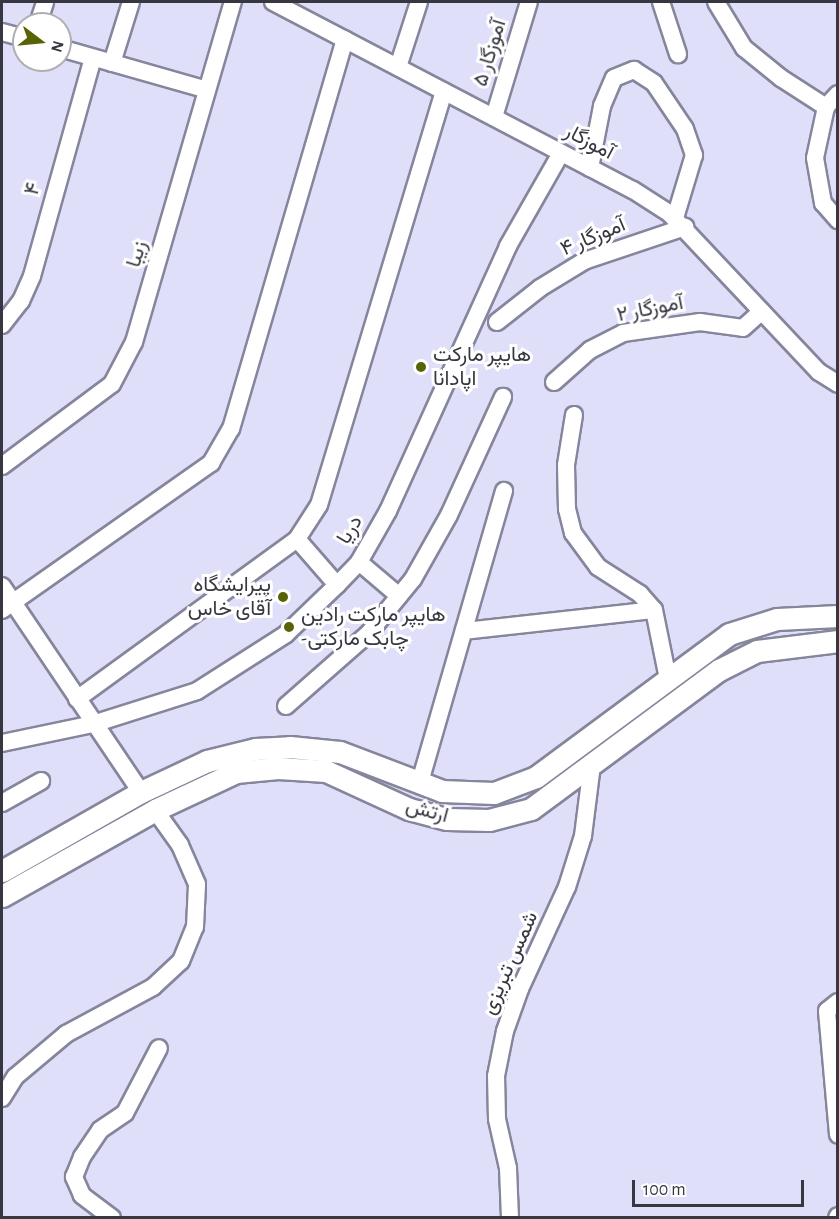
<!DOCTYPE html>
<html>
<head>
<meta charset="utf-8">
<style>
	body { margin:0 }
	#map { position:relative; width:839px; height:1219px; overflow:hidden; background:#e0dff9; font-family:"Alegreya Sans",Vazirmatn,sans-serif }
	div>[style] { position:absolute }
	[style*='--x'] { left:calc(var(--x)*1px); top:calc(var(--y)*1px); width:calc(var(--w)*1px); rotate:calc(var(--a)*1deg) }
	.roads { filter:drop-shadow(2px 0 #85859c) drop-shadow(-2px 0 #85859c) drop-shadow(0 2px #85859c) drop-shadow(0 -2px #85859c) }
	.minor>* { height:16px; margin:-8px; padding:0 8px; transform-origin:8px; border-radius:8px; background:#fff }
	.major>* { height:21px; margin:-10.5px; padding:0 10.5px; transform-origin:10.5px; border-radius:10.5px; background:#fff }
	.dots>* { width:16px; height:16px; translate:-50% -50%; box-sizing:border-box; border:3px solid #fff; border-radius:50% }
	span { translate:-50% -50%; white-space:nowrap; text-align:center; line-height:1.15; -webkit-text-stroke:6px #fff; paint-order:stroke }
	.street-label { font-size:21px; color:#373741 }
	.poi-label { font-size:21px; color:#373741 }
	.left { translate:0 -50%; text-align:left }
	.right { translate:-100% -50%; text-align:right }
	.frame { position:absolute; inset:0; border:3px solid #373741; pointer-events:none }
	.north { position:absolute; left:12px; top:12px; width:60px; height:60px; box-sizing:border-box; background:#fff; border:2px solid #afafb3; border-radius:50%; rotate:106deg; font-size:16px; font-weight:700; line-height:24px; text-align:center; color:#373741 }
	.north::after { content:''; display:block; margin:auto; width:21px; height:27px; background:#576304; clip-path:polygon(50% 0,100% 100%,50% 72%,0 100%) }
	.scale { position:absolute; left:632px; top:1180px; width:172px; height:27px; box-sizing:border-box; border:3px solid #373741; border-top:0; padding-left:8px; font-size:18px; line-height:21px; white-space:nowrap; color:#373741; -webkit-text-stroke:4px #fff; paint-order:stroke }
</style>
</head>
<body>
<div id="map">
	<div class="roads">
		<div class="minor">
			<div style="--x:273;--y:2;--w:406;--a:27.6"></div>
			<div style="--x:633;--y:190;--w:43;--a:32.6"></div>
			<div style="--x:669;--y:213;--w:219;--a:46.7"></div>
			<div style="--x:819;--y:372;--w:22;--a:32"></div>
			<div style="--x:661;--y:2;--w:55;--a:71.9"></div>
			<div style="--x:716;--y:2;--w:54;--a:58.7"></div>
			<div style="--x:744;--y:48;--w:48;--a:39"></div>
			<div style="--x:781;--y:78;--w:54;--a:32.8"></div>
			<div style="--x:38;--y:24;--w:23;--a:-72"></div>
			<div style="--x:2;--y:32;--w:23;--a:15"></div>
			<div style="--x:60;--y:48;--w:153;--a:15.9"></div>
			<div style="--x:112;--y:63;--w:64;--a:-72.7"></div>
			<div style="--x:398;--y:67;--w:68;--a:-72.1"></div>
			<div style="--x:838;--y:94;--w:18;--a:133"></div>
			<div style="--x:826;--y:107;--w:52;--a:102.2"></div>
			<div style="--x:815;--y:158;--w:46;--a:79.9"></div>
			<div style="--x:823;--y:203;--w:23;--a:49"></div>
			<div style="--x:494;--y:117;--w:120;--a:-73.1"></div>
			<div style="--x:590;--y:168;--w:63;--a:-79"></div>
			<div style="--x:602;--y:106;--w:30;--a:-67"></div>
			<div style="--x:614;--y:78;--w:22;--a:-22"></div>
			<div style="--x:634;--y:70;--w:24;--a:33"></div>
			<div style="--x:654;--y:83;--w:55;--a:56"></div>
			<div style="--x:685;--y:129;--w:28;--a:71"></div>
			<div style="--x:694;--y:155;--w:66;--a:106.8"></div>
			<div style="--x:497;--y:322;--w:55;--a:-38.3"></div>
			<div style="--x:540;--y:288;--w:52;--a:-31.5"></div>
			<div style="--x:584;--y:261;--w:107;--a:-18.6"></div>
			<div style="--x:2;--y:325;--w:31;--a:-52"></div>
			<div style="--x:21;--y:301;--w:27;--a:-66"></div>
			<div style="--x:32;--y:276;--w:226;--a:-74.4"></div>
			<div style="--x:554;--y:382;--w:48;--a:-41.6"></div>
			<div style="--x:590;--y:350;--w:37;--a:-27"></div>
			<div style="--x:623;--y:333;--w:78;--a:-8.1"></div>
			<div style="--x:700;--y:322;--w:43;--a:7.9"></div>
			<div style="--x:743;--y:328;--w:25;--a:-42"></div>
			<div style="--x:574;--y:415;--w:51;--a:99.1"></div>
			<div style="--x:566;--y:465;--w:44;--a:88.7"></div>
			<div style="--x:567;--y:509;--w:25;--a:76"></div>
			<div style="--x:573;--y:533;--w:42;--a:53.7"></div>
			<div style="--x:598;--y:567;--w:50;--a:32.7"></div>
			<div style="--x:640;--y:594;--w:21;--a:49"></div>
			<div style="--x:654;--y:610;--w:70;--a:78.5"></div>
			<div style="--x:2;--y:466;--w:137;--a:-36.7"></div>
			<div style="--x:112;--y:384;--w:47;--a:-62.4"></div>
			<div style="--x:134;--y:342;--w:354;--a:-73.8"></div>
			<div style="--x:297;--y:539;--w:61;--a:49"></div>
			<div style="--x:359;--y:562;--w:52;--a:40.4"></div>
			<div style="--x:2;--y:586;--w:249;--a:56"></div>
			<div style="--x:2;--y:610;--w:256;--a:-35.1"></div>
			<div style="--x:211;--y:463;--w:39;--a:-60"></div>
			<div style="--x:231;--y:429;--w:406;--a:-73.7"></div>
			<div style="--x:464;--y:631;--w:191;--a:-6.3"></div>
			<div style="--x:77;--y:699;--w:272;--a:-36"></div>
			<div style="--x:297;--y:539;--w:40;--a:-57.1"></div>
			<div style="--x:319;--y:505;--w:432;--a:-73.2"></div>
			<div style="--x:286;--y:706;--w:109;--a:-41.3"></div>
			<div style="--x:368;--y:634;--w:71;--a:-50.7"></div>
			<div style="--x:413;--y:579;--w:73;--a:-60.6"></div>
			<div style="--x:449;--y:515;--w:130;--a:-65.4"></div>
			<div style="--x:2;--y:743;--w:93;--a:-11.8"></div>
			<div style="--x:93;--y:724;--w:109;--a:-17.6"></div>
			<div style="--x:197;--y:691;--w:106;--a:-32.6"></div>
			<div style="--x:286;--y:634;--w:71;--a:-43.9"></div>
			<div style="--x:337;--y:585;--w:32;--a:-46"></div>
			<div style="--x:359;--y:562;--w:59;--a:-60.4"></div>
			<div style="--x:388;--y:511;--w:291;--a:-65.6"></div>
			<div style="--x:508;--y:246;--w:107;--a:-60.3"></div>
			<div style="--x:420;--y:782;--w:303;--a:-73.9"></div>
			<div style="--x:2;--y:803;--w:45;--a:-29.4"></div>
			<div style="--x:838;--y:1002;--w:14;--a:141"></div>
			<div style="--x:827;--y:1011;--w:124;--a:84.9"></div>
			<div style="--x:2;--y:1098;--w:25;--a:-58"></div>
			<div style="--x:15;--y:1077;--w:67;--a:-40.1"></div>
			<div style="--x:66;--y:1034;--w:99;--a:-28.4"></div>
			<div style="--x:153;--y:987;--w:38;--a:-43"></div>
			<div style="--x:181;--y:961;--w:37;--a:-68"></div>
			<div style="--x:195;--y:927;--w:43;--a:-87.3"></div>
			<div style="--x:197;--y:884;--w:43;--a:-113.6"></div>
			<div style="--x:180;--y:845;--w:43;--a:-125.5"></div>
			<div style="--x:112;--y:1218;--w:38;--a:-143"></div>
			<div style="--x:82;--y:1195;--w:20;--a:-114"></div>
			<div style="--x:74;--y:1177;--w:22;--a:-68"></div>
			<div style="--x:82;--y:1157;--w:32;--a:-56"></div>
			<div style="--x:100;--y:1130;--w:30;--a:-34"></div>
			<div style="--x:125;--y:1113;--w:73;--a:-62.4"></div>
			<div style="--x:510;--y:1218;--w:50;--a:-92.3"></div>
			<div style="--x:508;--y:1168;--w:50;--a:-102.7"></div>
			<div style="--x:497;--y:1119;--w:43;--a:-91.3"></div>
			<div style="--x:496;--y:1076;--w:46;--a:-78.7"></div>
			<div style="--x:505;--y:1031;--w:45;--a:-70.3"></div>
			<div style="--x:520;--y:989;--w:112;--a:-65.3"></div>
			<div style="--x:567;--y:887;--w:53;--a:-72.6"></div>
			<div style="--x:583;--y:836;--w:72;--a:-82.8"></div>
			<div style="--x:837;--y:1218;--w:2;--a:-63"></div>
		</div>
		<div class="major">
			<div style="--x:2;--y:871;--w:160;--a:-29.6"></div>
			<div style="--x:141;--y:792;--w:73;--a:-25.2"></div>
			<div style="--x:207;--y:761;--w:49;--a:-14"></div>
			<div style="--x:255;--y:749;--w:35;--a:-3"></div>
			<div style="--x:290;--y:747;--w:50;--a:5.7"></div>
			<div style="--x:340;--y:752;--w:109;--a:20.9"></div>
			<div style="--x:442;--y:791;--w:52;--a:2.2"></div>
			<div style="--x:494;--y:793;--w:45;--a:-20.9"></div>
			<div style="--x:536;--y:777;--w:240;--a:-36.5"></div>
			<div style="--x:729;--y:634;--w:50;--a:-17.4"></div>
			<div style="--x:777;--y:619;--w:61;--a:-2.8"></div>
			<div style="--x:2;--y:896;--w:176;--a:-29.3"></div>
			<div style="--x:155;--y:810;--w:89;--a:-25.1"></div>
			<div style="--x:236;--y:772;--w:42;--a:-5.4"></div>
			<div style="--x:278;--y:768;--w:48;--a:3.6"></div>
			<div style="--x:326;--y:771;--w:91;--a:24.6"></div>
			<div style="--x:409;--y:809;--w:39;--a:15"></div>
			<div style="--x:447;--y:819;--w:42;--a:1.4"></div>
			<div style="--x:489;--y:820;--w:43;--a:-14.7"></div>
			<div style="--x:531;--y:809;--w:234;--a:-36.5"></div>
			<div style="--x:719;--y:670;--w:42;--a:-26.6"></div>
			<div style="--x:757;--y:651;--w:82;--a:-7"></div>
		</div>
	</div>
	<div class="dots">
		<div style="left:421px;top:367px;background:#576304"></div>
		<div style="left:283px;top:597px;background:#576304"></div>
		<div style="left:289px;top:627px;background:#576304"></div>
	</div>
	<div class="street-label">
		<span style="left:490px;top:53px;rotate:-73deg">آموزگار ۵</span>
		<span style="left:589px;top:142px;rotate:28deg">آموزگار</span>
		<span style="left:33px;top:189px;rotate:-74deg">۴</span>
		<span style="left:593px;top:237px;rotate:-23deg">آموزگار ۴</span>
		<span style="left:137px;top:254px;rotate:-73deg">زیبا</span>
		<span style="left:650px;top:309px;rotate:-11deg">آموزگار ۲</span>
		<span style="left:350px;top:530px;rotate:-59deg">دریا</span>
		<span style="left:427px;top:811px;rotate:15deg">ارتش</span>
		<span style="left:510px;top:963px;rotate:-66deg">شمس تبریزی</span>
	</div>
	<div class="poi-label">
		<span class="left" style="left:433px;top:367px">هایپر مارکت<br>اپادانا</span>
		<span class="right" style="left:271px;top:597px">پیرایشگاه<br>آقای خاس</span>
		<span class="left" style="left:301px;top:627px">هایپر مارکت رادین<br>-چابک مارکتی</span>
	</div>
	<div class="frame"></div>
	<div class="north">N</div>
	<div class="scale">100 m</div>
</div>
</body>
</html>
